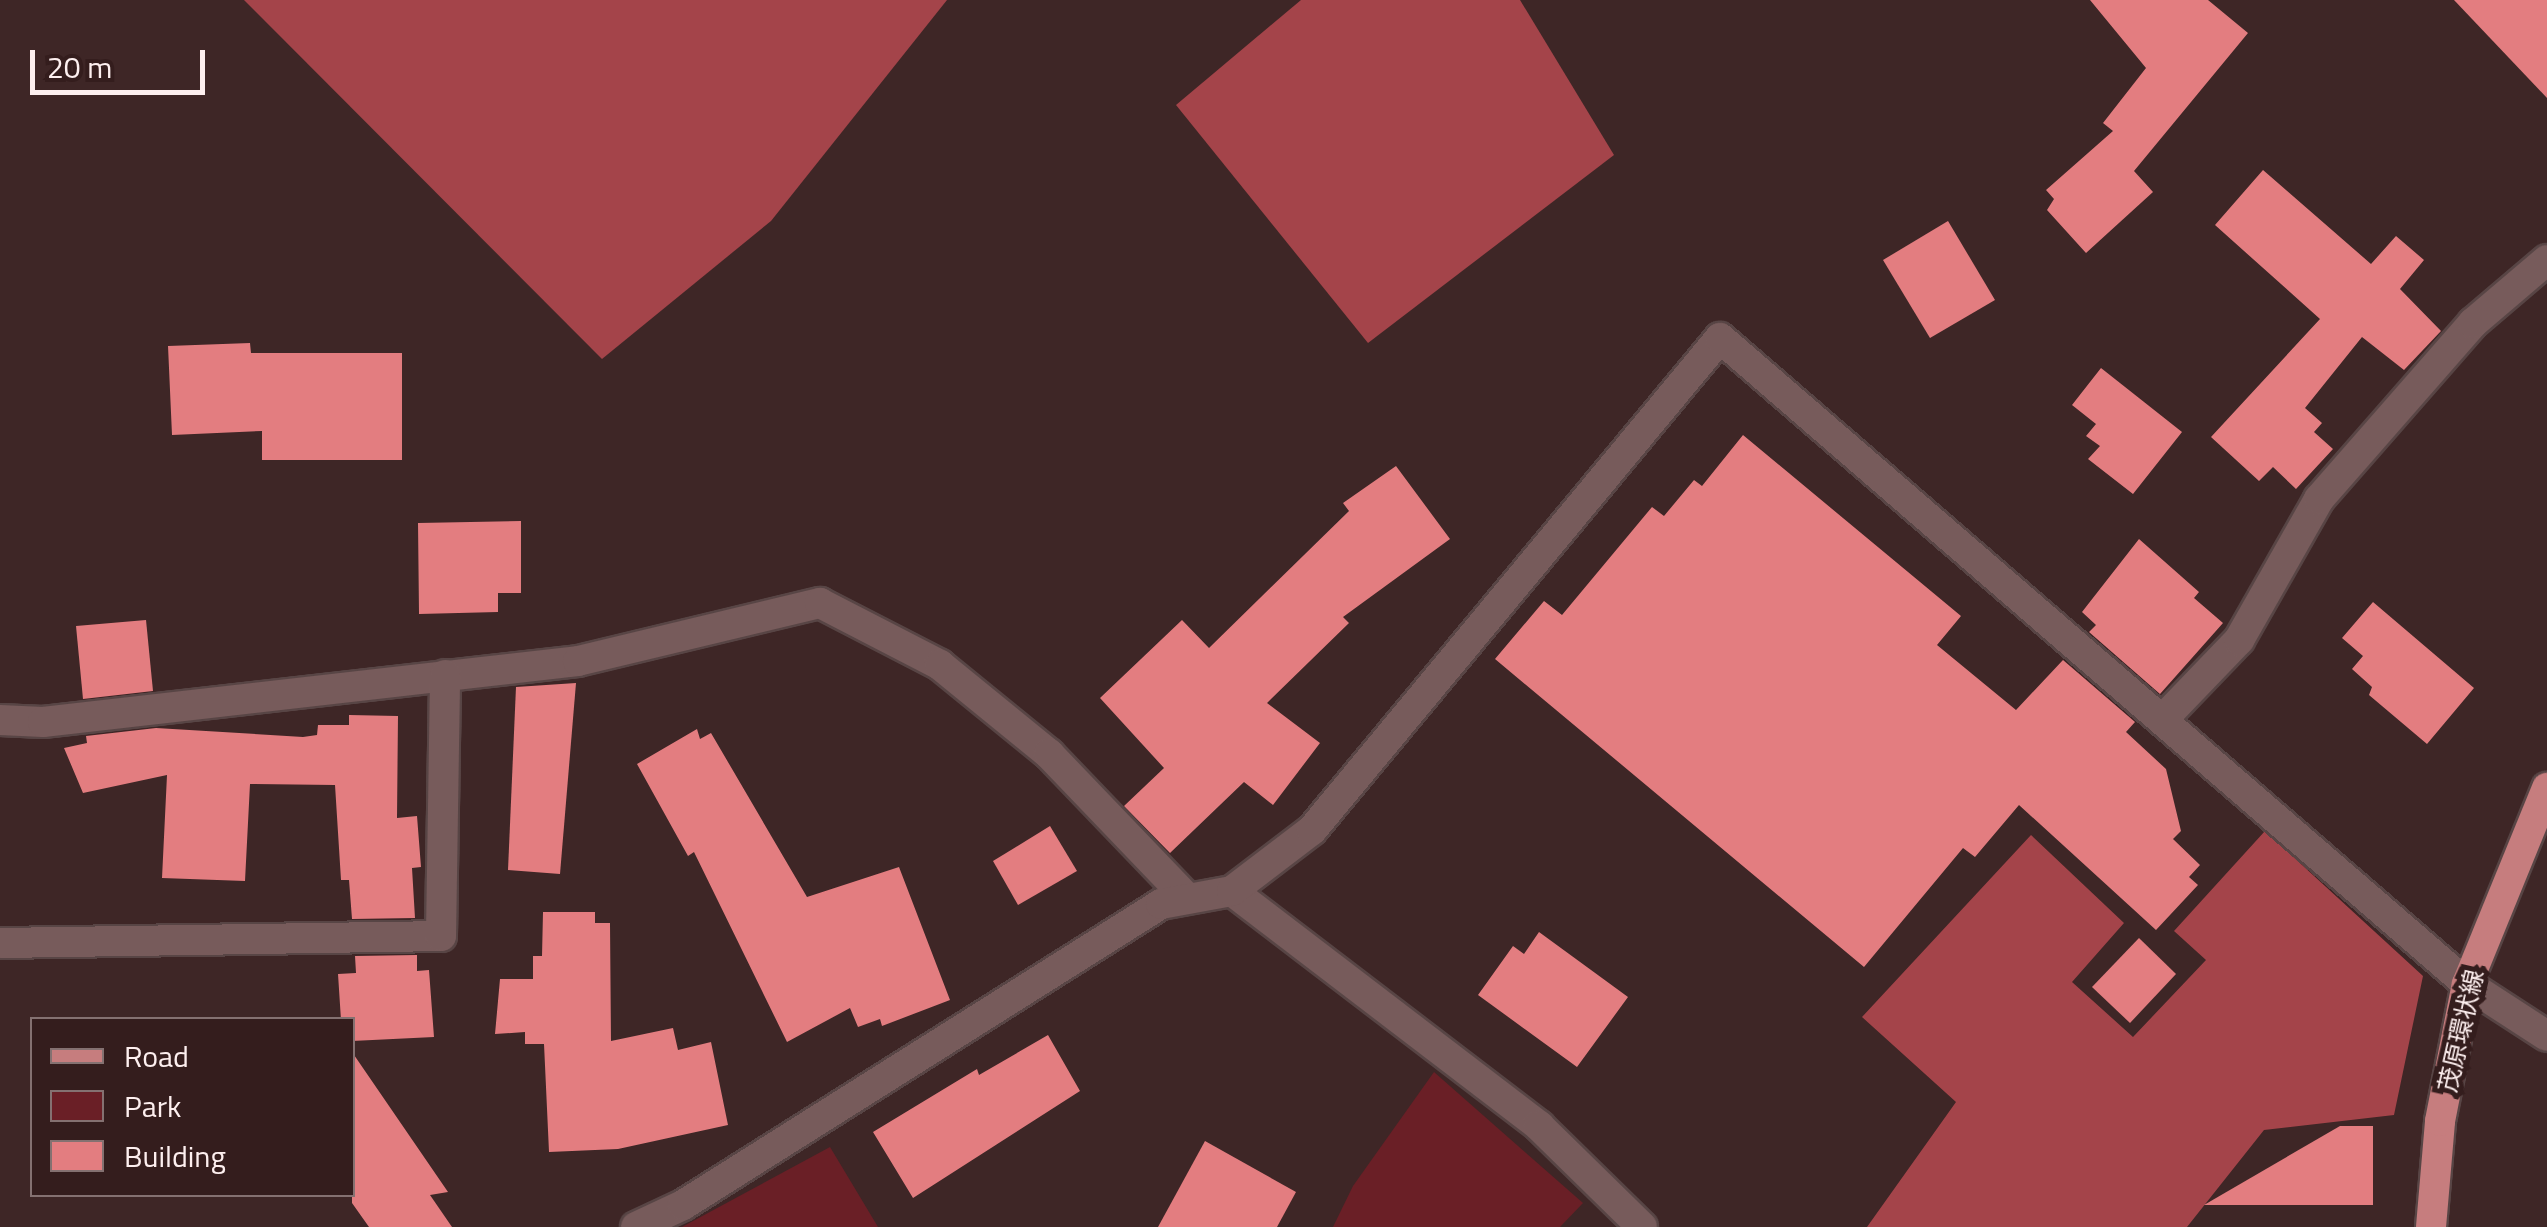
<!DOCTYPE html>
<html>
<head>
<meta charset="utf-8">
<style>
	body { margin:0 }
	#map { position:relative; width:2547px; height:1227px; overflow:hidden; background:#3e2626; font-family:"Titillium Web","Noto Sans JP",sans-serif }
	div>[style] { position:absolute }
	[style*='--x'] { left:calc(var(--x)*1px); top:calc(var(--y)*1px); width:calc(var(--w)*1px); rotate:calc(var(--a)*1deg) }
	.green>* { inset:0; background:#6a1f26 }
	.forest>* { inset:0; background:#a4444a }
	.building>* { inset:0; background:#e37d80 }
	.roads { filter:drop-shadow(2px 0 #584545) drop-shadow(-2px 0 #584545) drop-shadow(0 2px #584545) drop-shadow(0 -2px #584545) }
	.minor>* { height:30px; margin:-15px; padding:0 15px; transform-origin:15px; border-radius:15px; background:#775b5b }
	.major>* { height:30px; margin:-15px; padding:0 15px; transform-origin:15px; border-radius:15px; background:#c67d7e }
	span { translate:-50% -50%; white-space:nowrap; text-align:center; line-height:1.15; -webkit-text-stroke:10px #341d1d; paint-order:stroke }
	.street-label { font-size:25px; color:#fdefef }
	.legend { position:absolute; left:30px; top:1017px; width:325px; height:180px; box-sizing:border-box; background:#341d1d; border:2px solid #847171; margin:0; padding:12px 18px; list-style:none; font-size:30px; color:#fdefef }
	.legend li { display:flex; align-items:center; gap:20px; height:50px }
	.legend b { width:50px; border:2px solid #847171 }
	.scale { position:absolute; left:30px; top:50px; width:175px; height:45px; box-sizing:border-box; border:5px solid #fdefef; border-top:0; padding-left:12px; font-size:30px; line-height:35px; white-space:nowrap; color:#fdefef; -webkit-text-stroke:8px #341d1d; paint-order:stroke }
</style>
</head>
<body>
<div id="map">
	<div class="green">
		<div style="clip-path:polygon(1434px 1072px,1583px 1203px,1560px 1227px,1333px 1227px,1353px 1186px)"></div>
		<div style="clip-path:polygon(830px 1147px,878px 1227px,682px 1227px)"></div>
	</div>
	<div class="forest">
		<div style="clip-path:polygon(244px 0,947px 0,771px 221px,602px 359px)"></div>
		<div style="clip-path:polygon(1301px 0,1520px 0,1614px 155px,1368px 343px,1176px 105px)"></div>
		<div style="clip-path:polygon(2265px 831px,2423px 976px,2394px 1115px,2264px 1130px,2187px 1227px,1867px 1227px,1956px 1102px,1862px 1017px,2031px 835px,2124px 923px,2072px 982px,2133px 1037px,2206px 960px,2174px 931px)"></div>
	</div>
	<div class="building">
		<div style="clip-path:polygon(2090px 0,2208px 0,2248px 33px,2134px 171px,2153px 192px,2086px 253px,2047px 210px,2054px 199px,2046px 190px,2113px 131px,2103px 123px,2146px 68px)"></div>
		<div style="clip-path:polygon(2454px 0,2547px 0,2547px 98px)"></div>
		<div style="clip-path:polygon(2263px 170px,2371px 264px,2396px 236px,2424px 260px,2400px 289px,2441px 331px,2404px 370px,2362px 337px,2305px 408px,2322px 423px,2314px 432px,2333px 449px,2296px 489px,2273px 467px,2259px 481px,2211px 437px,2320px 319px,2215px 225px)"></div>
		<div style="clip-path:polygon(1948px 221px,1995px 300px,1930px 338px,1883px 260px)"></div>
		<div style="clip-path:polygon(250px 343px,251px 353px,402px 353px,402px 460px,262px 460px,262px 431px,172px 435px,168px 346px)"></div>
		<div style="clip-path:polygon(2101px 368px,2182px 432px,2133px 494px,2088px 459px,2100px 446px,2086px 436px,2096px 424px,2072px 405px)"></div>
		<div style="clip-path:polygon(1743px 435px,1961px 616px,1937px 645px,2016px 710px,2063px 660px,2135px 722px,2126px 732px,2166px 769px,2181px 831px,2173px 839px,2200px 865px,2189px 877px,2198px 885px,2156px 930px,2019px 805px,1975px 857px,1963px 848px,1864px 967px,1495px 659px,1544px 601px,1562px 615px,1652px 507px,1664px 516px,1694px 480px,1702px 486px)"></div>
		<div style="clip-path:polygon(1396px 466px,1450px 539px,1343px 617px,1349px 623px,1267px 703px,1320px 743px,1273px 805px,1244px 782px,1170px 853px,1124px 806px,1164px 768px,1100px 698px,1182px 620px,1209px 648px,1349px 511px,1343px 503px)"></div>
		<div style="clip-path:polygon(521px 521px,521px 593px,498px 593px,498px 612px,419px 614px,418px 523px)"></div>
		<div style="clip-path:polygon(2139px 539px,2199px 592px,2194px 598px,2223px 623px,2160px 694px,2089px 632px,2096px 625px,2082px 612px)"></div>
		<div style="clip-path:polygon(2373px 602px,2474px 688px,2427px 744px,2369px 695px,2372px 687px,2352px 669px,2363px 656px,2342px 638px)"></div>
		<div style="clip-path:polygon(146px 620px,153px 691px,83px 699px,76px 626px)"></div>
		<div style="clip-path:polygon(576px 683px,560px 874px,508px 870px,516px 687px)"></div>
		<div style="clip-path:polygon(349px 715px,398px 716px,397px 818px,417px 816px,421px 867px,412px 868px,415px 918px,352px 919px,349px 880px,341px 880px,335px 785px,250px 784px,245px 881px,162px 878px,167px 775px,83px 793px,64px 748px,87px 743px,86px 736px,156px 728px,303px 737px,317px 735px,318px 725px,349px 725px)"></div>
		<div style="clip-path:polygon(697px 729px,700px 739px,711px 733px,807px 897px,899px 867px,950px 1000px,882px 1026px,880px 1019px,858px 1027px,850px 1008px,787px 1042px,694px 852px,688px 856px,637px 764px)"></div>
		<div style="clip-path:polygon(1050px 826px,1077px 871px,1018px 905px,993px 861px)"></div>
		<div style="clip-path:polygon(543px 912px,595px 912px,595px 923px,610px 923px,611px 1041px,673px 1028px,678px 1050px,711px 1042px,728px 1125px,618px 1149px,549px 1152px,544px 1044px,525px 1044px,525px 1032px,495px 1034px,500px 979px,533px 979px,533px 956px,542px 956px)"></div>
		<div style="clip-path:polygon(1539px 932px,1628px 997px,1577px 1067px,1478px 995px,1513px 946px,1524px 954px)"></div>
		<div style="clip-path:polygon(2139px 938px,2176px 974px,2130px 1023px,2092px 987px)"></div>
		<div style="clip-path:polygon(417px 955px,417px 971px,429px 970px,434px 1037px,352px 1041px,352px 1020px,341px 1020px,338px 974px,356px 973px,355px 956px)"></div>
		<div style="clip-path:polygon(1048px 1035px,1080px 1091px,913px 1198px,873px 1132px,977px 1069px,979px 1075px)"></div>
		<div style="clip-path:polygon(352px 1052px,448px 1192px,430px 1195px,452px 1227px,369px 1227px,352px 1203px)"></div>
		<div style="clip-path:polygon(2340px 1126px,2373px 1126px,2373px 1205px,2204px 1205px)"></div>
		<div style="clip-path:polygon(1205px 1141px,1296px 1192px,1277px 1227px,1158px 1227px)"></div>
	</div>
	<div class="roads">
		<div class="minor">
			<div style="--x:2163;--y:719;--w:110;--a:-46.1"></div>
			<div style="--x:2239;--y:640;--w:162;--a:-60.4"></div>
			<div style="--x:2319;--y:499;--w:234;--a:-48.8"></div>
			<div style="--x:2473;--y:323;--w:97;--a:-40.4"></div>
			<div style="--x:0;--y:720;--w:43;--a:2.7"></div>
			<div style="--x:43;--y:722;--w:538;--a:-6.5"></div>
			<div style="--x:578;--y:661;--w:249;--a:-13.5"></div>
			<div style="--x:820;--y:603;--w:135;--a:27.3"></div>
			<div style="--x:940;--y:665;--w:141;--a:39.2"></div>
			<div style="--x:1049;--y:754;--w:195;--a:46.2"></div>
			<div style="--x:1232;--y:891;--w:387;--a:37.4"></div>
			<div style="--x:1539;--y:1126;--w:144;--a:44.4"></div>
			<div style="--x:0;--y:943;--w:441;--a:-0.9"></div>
			<div style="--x:441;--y:936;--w:261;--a:-89.1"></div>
			<div style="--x:636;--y:1227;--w:52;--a:-25.1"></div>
			<div style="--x:683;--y:1205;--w:565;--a:-32.2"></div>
			<div style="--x:1161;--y:904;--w:72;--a:-10.4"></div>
			<div style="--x:1232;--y:891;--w:101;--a:-37.3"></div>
			<div style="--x:1312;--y:830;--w:639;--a:-50.33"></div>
			<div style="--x:1720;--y:338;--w:988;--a:40.85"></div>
			<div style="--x:2467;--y:984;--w:95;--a:33"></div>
		</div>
		<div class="major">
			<div style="--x:2431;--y:1227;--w:106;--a:-85.1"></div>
			<div style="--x:2440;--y:1121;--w:140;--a:-78.9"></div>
			<div style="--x:2467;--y:984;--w:212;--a:-67.8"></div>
		</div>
	</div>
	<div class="street-label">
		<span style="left:2461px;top:1031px;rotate:-77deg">茂原環状線</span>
	</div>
	<ul class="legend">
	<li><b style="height:12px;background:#c67d7e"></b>Road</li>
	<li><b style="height:28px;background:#6a1f26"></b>Park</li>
	<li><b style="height:28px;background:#e37d80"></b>Building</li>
	</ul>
	<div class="scale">20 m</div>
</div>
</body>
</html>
